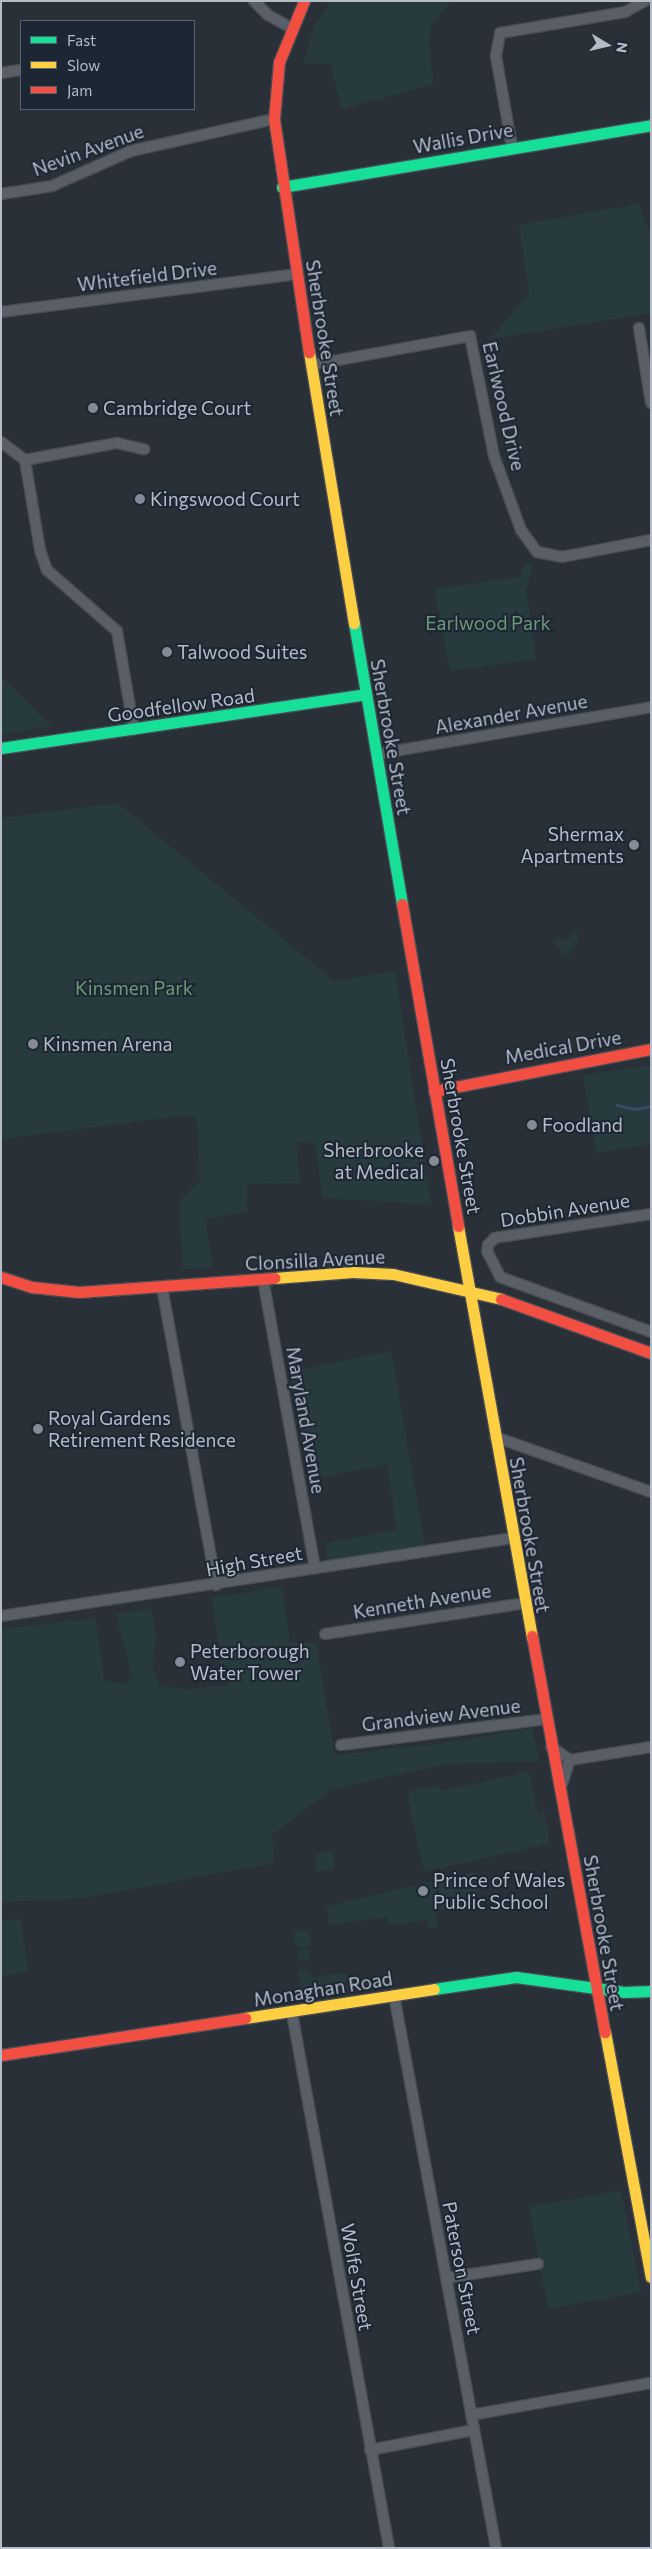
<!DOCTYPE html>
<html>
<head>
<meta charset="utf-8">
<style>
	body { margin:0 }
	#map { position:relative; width:652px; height:2549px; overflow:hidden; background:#2a3038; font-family:Commissioner,sans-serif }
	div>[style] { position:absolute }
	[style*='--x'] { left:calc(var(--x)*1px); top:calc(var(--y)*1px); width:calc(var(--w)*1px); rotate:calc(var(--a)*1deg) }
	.green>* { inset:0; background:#273a3e }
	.round { border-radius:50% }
	.stream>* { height:2.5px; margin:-1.25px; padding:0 1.25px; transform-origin:1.25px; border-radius:1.25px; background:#384963 }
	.roads { filter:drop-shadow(1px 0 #484c53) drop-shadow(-1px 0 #484c53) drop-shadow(0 1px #484c53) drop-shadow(0 -1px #484c53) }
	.street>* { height:10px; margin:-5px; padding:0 5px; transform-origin:5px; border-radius:5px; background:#5a5e66 }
	.fast>* { height:11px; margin:-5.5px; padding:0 5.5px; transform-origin:5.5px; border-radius:5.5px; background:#16e098 }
	.slow>* { height:11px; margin:-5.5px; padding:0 5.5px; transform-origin:5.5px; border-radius:5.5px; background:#ffcf43 }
	.jam>* { height:11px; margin:-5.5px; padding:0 5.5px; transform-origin:5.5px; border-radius:5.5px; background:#f24e42 }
	.dots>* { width:14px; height:14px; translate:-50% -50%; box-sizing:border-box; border:2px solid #1d2633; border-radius:50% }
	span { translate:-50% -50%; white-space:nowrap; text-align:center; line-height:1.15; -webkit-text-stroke:4px #1d2633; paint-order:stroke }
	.street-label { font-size:19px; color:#b4bcc9 }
	.poi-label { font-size:19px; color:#b4bcc9 }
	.left { translate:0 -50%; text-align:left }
	.right { translate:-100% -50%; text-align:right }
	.park-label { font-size:19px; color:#6b9a76 }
	.frame { position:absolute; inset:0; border:2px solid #b4bcc9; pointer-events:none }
	.legend { position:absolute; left:20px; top:20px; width:175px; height:90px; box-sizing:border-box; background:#1d2633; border:1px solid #59626f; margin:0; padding:6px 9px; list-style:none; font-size:15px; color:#b4bcc9 }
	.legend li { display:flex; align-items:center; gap:10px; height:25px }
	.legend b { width:25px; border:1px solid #59626f }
	.north { position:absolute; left:582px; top:20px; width:50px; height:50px; -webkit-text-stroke:4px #1d2633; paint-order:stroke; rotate:99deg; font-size:14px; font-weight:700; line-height:20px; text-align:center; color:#b4bcc9 }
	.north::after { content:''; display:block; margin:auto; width:18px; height:22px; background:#b4bcc9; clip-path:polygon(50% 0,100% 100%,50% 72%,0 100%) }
</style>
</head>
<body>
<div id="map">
	<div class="green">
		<div style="clip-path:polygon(331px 1px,452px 1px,432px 23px,429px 48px,434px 84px,342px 109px,330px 64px,303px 64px,315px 25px)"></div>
		<div style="clip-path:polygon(638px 204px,651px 235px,651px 313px,491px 339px,529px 292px,519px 225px)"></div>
		<div style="clip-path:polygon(526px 563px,533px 566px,526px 590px,536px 659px,450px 671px,434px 589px,520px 577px)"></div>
		<div style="clip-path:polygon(1px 676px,52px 726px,1px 734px)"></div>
		<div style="clip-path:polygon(118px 803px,334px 981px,395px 971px,431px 1204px,322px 1198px,316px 1144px,296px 1142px,300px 1183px,248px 1184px,247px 1212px,205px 1219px,213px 1267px,183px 1269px,179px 1202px,200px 1181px,197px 1118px,188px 1115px,1px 1139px,1px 818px)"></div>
		<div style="clip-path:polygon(573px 934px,579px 934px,579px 939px,571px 953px,564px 955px,553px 940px,560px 937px,567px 941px)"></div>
		<div style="clip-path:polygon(651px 1065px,651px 1144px,597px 1153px,583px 1075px)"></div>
		<div style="clip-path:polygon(391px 1351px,425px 1545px,327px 1560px,325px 1543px,397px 1530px,387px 1464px,312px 1479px,289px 1372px)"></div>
		<div style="clip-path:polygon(282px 1587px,290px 1643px,316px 1643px,335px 1755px,453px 1742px,532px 1728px,540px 1762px,451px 1763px,332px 1789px,272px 1835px,274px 1863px,84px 1898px,1px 1902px,1px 1629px,95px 1618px,104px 1680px,124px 1684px,132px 1675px,116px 1614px,151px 1609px,156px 1636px,152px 1665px,160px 1686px,185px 1689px,230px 1685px,227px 1665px,221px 1666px,212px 1598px)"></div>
		<div style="clip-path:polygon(529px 1772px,538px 1814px,545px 1812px,550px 1843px,424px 1872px,408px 1799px,410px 1790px,440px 1786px,441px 1791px)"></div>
		<div style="clip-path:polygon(333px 1852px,334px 1869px,317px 1871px,315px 1854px)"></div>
		<div style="clip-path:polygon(474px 1872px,479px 1892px,470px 1898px,471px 1906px,435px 1911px,438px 1927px,429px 1928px,428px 1920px,388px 1925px,387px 1917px,329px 1925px,327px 1906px)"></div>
		<div style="clip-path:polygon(21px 1919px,28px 1972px,1px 1976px,1px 1920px)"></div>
		<div class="round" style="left:293px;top:1930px;width:18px;height:18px"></div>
		<div class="round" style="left:298px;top:1949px;width:12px;height:12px"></div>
		<div style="clip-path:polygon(306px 1969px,312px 1977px,344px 1973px,350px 1978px,346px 1984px,301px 1992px,298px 1970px)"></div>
		<div style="clip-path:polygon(621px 2190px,641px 2292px,548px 2309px,529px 2207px)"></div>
	</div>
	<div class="stream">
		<div style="--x:617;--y:1105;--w:19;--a:12"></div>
		<div style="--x:636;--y:1109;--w:15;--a:-11"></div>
	</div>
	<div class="roads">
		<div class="street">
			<div style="--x:254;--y:1;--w:20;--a:45"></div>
			<div style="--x:268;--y:15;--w:26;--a:29"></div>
			<div style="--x:1;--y:73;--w:20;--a:-9"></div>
			<div style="--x:512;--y:147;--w:92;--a:-100"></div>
			<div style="--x:496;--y:56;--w:23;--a:-80"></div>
			<div style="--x:500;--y:33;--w:127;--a:-9.5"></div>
			<div style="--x:625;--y:12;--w:23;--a:-29"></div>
			<div style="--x:1;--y:194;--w:52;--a:-8.9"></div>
			<div style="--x:52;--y:186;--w:86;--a:-23.9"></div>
			<div style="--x:131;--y:151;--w:147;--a:-12.6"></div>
			<div style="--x:1;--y:312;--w:298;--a:-7.3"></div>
			<div style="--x:639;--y:328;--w:76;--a:80.9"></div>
			<div style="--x:311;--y:365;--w:162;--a:-10.3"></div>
			<div style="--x:470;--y:336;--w:122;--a:78.7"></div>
			<div style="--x:494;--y:456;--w:79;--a:70"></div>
			<div style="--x:521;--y:530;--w:27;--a:54"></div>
			<div style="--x:537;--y:552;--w:25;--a:11"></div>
			<div style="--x:562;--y:557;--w:91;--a:-10.8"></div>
			<div style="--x:1;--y:442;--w:30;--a:37"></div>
			<div style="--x:25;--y:460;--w:91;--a:80.5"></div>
			<div style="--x:40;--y:550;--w:21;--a:71"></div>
			<div style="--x:47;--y:570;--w:93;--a:41.1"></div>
			<div style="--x:117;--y:631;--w:100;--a:80.3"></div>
			<div style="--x:25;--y:460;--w:94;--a:-10.5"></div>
			<div style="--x:117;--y:443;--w:28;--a:13"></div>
			<div style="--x:377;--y:754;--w:278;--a:-9.7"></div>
			<div style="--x:651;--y:1214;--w:158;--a:171.3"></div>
			<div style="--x:495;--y:1238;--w:10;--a:135"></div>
			<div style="--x:488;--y:1245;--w:6;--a:99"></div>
			<div style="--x:487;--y:1251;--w:29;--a:63"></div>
			<div style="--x:500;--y:1277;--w:161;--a:20"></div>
			<div style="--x:263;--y:1279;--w:294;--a:79.8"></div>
			<div style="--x:162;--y:1287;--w:303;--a:79.7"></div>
			<div style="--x:495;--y:1437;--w:165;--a:19.4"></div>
			<div style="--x:1;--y:1616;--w:518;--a:-8.66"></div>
			<div style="--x:325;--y:1634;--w:202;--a:-8.8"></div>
			<div style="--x:341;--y:1745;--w:207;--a:-7.2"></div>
			<div style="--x:551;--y:1747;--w:23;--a:34"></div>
			<div style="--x:570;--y:1760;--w:82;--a:-9.1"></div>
			<div style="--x:562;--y:1784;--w:25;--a:-72"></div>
			<div style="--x:394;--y:1995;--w:562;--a:79.55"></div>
			<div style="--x:292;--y:2013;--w:544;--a:79.72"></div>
			<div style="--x:446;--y:2278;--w:93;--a:-8.7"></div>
			<div style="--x:471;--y:2415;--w:183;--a:-10.1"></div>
			<div style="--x:370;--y:2450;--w:106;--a:-10.9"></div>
		</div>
		<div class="fast">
			<div style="--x:282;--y:187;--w:374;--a:-9.5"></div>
			<div style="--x:354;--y:623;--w:285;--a:80.3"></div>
			<div style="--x:1;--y:748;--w:368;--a:-8.4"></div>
			<div style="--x:434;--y:1989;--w:83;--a:-8.3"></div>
			<div style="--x:516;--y:1977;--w:109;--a:7.9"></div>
			<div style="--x:624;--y:1992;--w:27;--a:-2"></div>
		</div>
		<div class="slow">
			<div style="--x:309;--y:352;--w:275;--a:80.6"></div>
			<div style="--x:458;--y:1226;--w:417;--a:79.8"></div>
			<div style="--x:274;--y:1278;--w:79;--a:-4.3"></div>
			<div style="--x:353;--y:1272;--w:40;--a:2.9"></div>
			<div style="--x:393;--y:1274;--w:111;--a:13"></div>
			<div style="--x:245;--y:2018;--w:191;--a:-8.7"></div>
			<div style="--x:605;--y:2032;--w:249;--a:79.4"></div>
		</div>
		<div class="jam">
			<div style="--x:304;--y:1;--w:66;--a:112.3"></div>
			<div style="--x:279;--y:62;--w:57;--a:95"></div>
			<div style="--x:274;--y:119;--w:236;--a:81.5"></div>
			<div style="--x:402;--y:904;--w:327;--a:80.1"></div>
			<div style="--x:434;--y:1091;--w:221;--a:-11"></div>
			<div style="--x:1;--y:1277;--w:33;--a:18"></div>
			<div style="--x:32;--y:1287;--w:47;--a:6.1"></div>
			<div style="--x:79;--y:1292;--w:196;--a:-4.1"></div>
			<div style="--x:501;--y:1299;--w:159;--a:19.8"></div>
			<div style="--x:532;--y:1636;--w:403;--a:79.6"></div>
			<div style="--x:1;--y:2055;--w:247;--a:-8.6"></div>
		</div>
	</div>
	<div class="dots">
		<div style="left:93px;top:408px;background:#848b96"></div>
		<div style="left:140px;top:499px;background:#848b96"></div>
		<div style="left:167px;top:652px;background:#848b96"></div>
		<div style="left:634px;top:845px;background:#848b96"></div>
		<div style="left:33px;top:1044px;background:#848b96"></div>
		<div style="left:532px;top:1125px;background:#848b96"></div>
		<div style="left:434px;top:1161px;background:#848b96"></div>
		<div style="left:38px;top:1429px;background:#848b96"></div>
		<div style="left:180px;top:1662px;background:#848b96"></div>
		<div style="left:423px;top:1891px;background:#848b96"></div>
	</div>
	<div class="street-label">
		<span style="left:463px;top:138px;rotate:-10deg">Wallis Drive</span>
		<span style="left:88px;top:150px;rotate:-20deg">Nevin Avenue</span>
		<span style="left:147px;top:276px;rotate:-7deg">Whitefield Drive</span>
		<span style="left:325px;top:338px;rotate:81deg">Sherbrooke Street</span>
		<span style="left:504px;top:406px;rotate:77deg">Earlwood Drive</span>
		<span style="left:181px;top:705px;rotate:-8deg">Goodfellow Road</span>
		<span style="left:511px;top:714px;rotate:-10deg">Alexander Avenue</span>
		<span style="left:391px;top:737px;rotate:80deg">Sherbrooke Street</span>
		<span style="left:563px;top:1047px;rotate:-10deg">Medical Drive</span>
		<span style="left:461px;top:1136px;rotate:80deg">Sherbrooke Street</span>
		<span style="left:565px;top:1210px;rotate:-9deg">Dobbin Avenue</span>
		<span style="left:315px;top:1260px;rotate:-3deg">Clonsilla Avenue</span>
		<span style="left:306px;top:1420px;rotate:80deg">Maryland Avenue</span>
		<span style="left:530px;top:1535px;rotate:80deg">Sherbrooke Street</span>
		<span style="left:254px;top:1561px;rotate:-10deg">High Street</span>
		<span style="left:422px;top:1601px;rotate:-9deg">Kenneth Avenue</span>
		<span style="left:441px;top:1715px;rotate:-7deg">Grandview Avenue</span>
		<span style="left:604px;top:1933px;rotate:80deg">Sherbrooke Street</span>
		<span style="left:323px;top:1989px;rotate:-9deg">Monaghan Road</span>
		<span style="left:462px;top:2268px;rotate:79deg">Paterson Street</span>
		<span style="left:357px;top:2277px;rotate:80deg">Wolfe Street</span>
	</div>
	<div class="poi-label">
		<span class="left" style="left:103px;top:408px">Cambridge Court</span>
		<span class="left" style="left:150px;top:499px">Kingswood Court</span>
		<span class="left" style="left:177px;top:652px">Talwood Suites</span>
		<span class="right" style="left:624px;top:845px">Shermax<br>Apartments</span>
		<span class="left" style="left:43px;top:1044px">Kinsmen Arena</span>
		<span class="left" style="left:542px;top:1125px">Foodland</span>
		<span class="right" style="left:424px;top:1161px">Sherbrooke<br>at Medical</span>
		<span class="left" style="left:48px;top:1429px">Royal Gardens<br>Retirement Residence</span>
		<span class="left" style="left:190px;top:1662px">Peterborough<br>Water Tower</span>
		<span class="left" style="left:433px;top:1891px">Prince of Wales<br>Public School</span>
	</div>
	<div class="park-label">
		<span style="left:488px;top:623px">Earlwood Park</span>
		<span style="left:134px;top:988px">Kinsmen Park</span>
	</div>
	<div class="frame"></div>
	<ul class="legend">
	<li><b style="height:6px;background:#16e098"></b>Fast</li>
	<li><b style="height:6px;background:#ffcf43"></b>Slow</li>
	<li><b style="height:6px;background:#f24e42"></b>Jam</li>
	</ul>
	<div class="north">N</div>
</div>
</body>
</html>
